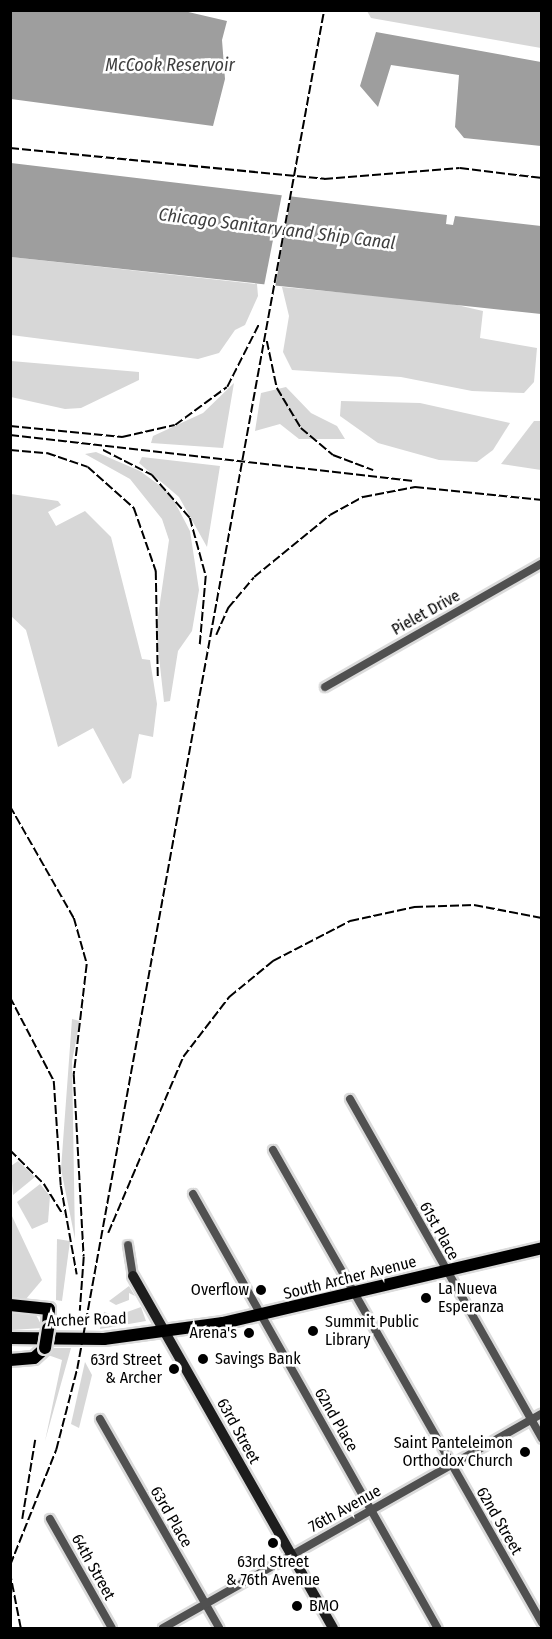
<!DOCTYPE html>
<html>
<head>
<meta charset="utf-8">
<style>
	body { margin:0 }
	#map { position:relative; width:552px; height:1639px; overflow:hidden; background:#fff; font-family:"Fira Sans Condensed",sans-serif }
	div>[style] { position:absolute }
	[style*='--x'] { left:calc(var(--x)*1px); top:calc(var(--y)*1px); width:calc(var(--w)*1px); rotate:calc(var(--a)*1deg) }
	.green>* { inset:0; background:#d7d7d7 }
	.water>* { inset:0; background:#9e9e9e }
	.pier>* { inset:0; background:#fff }
	.roads { filter:drop-shadow(2px 0 #dbdbdb) drop-shadow(-2px 0 #dbdbdb) drop-shadow(0 2px #dbdbdb) drop-shadow(0 -2px #dbdbdb) }
	.street>* { height:8px; margin:-4px; padding:0 4px; transform-origin:4px; border-radius:4px; background:#505050 }
	.secondary>* { height:10px; margin:-5px; padding:0 5px; transform-origin:5px; border-radius:5px; background:#1d1d1d }
	.primary>* { height:12px; margin:-6px; padding:0 6px; transform-origin:6px; border-radius:6px; background:#000 }
	.rail>* { height:1.5px; margin-top:-0.75px; transform-origin:0; background:repeating-linear-gradient(90deg,#000 0 9px,transparent 0 12px) }
	.bridges { filter:drop-shadow(2px 0 #dbdbdb) drop-shadow(-2px 0 #dbdbdb) drop-shadow(0 2px #dbdbdb) drop-shadow(0 -2px #dbdbdb) }
	.primary-bridge>* { height:12px; margin:-6px; padding:0 6px; transform-origin:6px; border-radius:6px; background:#000 }
	.dots>* { width:16px; height:16px; translate:-50% -50%; box-sizing:border-box; border:3px solid #fff; border-radius:50% }
	span { translate:-50% -50%; white-space:nowrap; text-align:center; line-height:1.15; -webkit-text-stroke:5px #fff; paint-order:stroke }
	.street-label { font-size:16px; color:#000 }
	.poi-label { font-size:16px; color:#000 }
	.left { translate:0 -50%; text-align:left }
	.right { translate:-100% -50%; text-align:right }
	.water-label { font-size:18px; color:#3f3f3f; font-style:italic }
	.frame { position:absolute; inset:0; border:12px solid #000; pointer-events:none }
</style>
</head>
<body>
<div id="map">
	<div class="green">
		<div style="clip-path:polygon(367px 11px,541px 11px,541px 48px,371px 18px)"></div>
		<div style="clip-path:polygon(11px 257px,257px 284px,258px 296px,245px 325px,235px 330px,219px 353px,198px 359px,11px 335px)"></div>
		<div style="clip-path:polygon(282px 287px,444px 302px,483px 311px,480px 338px,537px 348px,534px 382px,524px 393px,472px 391px,401px 377px,292px 370px,283px 352px,289px 316px)"></div>
		<div style="clip-path:polygon(11px 361px,139px 372px,139px 380px,81px 408px,65px 409px,11px 397px)"></div>
		<div style="clip-path:polygon(234px 383px,223px 448px,151px 443px,153px 436px,203px 413px)"></div>
		<div style="clip-path:polygon(286px 387px,311px 413px,337px 426px,345px 439px,299px 439px,280px 424px,255px 431px,261px 393px)"></div>
		<div style="clip-path:polygon(341px 401px,420px 403px,510px 423px,493px 450px,477px 462px,439px 460px,378px 443px,340px 416px)"></div>
		<div style="clip-path:polygon(534px 421px,541px 421px,541px 470px,501px 464px)"></div>
		<div style="clip-path:polygon(96px 452px,140px 471px,170px 493px,190px 531px,199px 590px,192px 631px,178px 651px,170px 701px,164px 702px,156px 630px,169px 540px,162px 519px,130px 479px,85px 454px)"></div>
		<div style="clip-path:polygon(142px 457px,220px 466px,207px 547px,179px 497px,139px 463px)"></div>
		<div style="clip-path:polygon(11px 494px,58px 501px,61px 505px,48px 512px,56px 526px,85px 511px,111px 537px,142px 659px,150px 660px,157px 704px,153px 737px,139px 734px,131px 778px,123px 784px,93px 728px,58px 747px,26px 630px,11px 616px)"></div>
		<div style="clip-path:polygon(72px 1019px,80px 1021px,72px 1061px,75px 1239px,61px 1169px)"></div>
		<div style="clip-path:polygon(18px 1161px,35px 1177px,13px 1195px,11px 1166px)"></div>
		<div style="clip-path:polygon(40px 1184px,50px 1196px,48px 1222px,32px 1229px,17px 1202px)"></div>
		<div style="clip-path:polygon(11px 1214px,42px 1280px,26px 1299px,11px 1297px)"></div>
		<div style="clip-path:polygon(57px 1239px,70px 1241px,62px 1301px,56px 1300px)"></div>
		<div style="clip-path:polygon(129px 1286px,135px 1296px,129px 1293px,129px 1300px,116px 1305px,109px 1301px)"></div>
		<div style="clip-path:polygon(141px 1307px,146px 1321px,100px 1329px,104px 1312px,116px 1316px)"></div>
		<div style="clip-path:polygon(11px 1309px,35px 1313px,43px 1328px,11px 1330px)"></div>
		<div style="clip-path:polygon(51px 1348px,71px 1348px,45px 1441px,62px 1360px,48px 1355px)"></div>
		<div style="clip-path:polygon(85px 1362px,92px 1375px,79px 1428px,71px 1424px)"></div>
	</div>
	<div class="water">
		<div style="clip-path:polygon(184px 11px,227px 21px,222px 40px,225px 79px,213px 126px,11px 99px,11px 11px)"></div>
		<div style="clip-path:polygon(376px 32px,541px 62px,541px 146px,464px 138px,455px 127px,459px 75px,391px 65px,378px 107px,360px 86px)"></div>
		<div style="clip-path:polygon(11px 163px,447px 215px,446px 224px,453px 225px,455px 216px,541px 226px,541px 314px,11px 257px)"></div>
	</div>
	<div class="pier">
		<div style="clip-path:polygon(282px 194px,291px 196px,275px 288px,264px 286px)"></div>
	</div>
	<div class="roads">
		<div class="street">
			<div style="--x:325;--y:687;--w:250;--a:-29.7"></div>
			<div style="--x:350;--y:1099;--w:390;--a:60.5"></div>
			<div style="--x:273;--y:1150;--w:544;--a:60.37"></div>
			<div style="--x:193;--y:1194;--w:498;--a:60.6"></div>
			<div style="--x:128;--y:1245;--w:31;--a:81"></div>
			<div style="--x:100;--y:1419;--w:241;--a:60.3"></div>
			<div style="--x:50;--y:1519;--w:125;--a:60.4"></div>
			<div style="--x:163;--y:1628;--w:435;--a:-29.5"></div>
		</div>
		<div class="secondary">
			<div style="--x:133;--y:1276;--w:405;--a:60.4"></div>
		</div>
		<div class="primary">
			<div style="--x:10;--y:1305;--w:39;--a:6"></div>
			<div style="--x:49;--y:1309;--w:19;--a:93"></div>
			<div style="--x:10;--y:1338;--w:94;--a:0.6"></div>
			<div style="--x:104;--y:1339;--w:120;--a:-7.7"></div>
			<div style="--x:223;--y:1323;--w:328;--a:-13.2"></div>
			<div style="--x:10;--y:1360;--w:24;--a:-5"></div>
			<div style="--x:34;--y:1358;--w:15;--a:-42"></div>
		</div>
	</div>
	<div class="rail">
		<div style="--x:10;--y:148;--w:316;--a:5.6"></div>
		<div style="--x:324;--y:179;--w:136;--a:-4.6"></div>
		<div style="--x:460;--y:168;--w:83;--a:7"></div>
		<div style="--x:267;--y:341;--w:48;--a:78"></div>
		<div style="--x:277;--y:388;--w:47;--a:59"></div>
		<div style="--x:301;--y:428;--w:42;--a:40.2"></div>
		<div style="--x:333;--y:455;--w:43;--a:20.6"></div>
		<div style="--x:10;--y:426;--w:113;--a:5.6"></div>
		<div style="--x:122;--y:437;--w:54;--a:-12.8"></div>
		<div style="--x:175;--y:425;--w:64;--a:-36.2"></div>
		<div style="--x:227;--y:387;--w:71;--a:-63.1"></div>
		<div style="--x:10;--y:435;--w:406;--a:6.5"></div>
		<div style="--x:10;--y:450;--w:37;--a:5"></div>
		<div style="--x:47;--y:453;--w:43;--a:18.9"></div>
		<div style="--x:88;--y:467;--w:62;--a:41.7"></div>
		<div style="--x:134;--y:508;--w:67;--a:70.8"></div>
		<div style="--x:156;--y:571;--w:108;--a:88.9"></div>
		<div style="--x:103;--y:450;--w:55;--a:27"></div>
		<div style="--x:152;--y:475;--w:57;--a:48.5"></div>
		<div style="--x:190;--y:518;--w:60;--a:74.6"></div>
		<div style="--x:206;--y:576;--w:69;--a:95"></div>
		<div style="--x:216;--y:635;--w:30;--a:-66"></div>
		<div style="--x:228;--y:608;--w:40;--a:-50"></div>
		<div style="--x:254;--y:577;--w:98;--a:-39.2"></div>
		<div style="--x:330;--y:515;--w:38;--a:-29"></div>
		<div style="--x:363;--y:497;--w:53;--a:-10.9"></div>
		<div style="--x:415;--y:487;--w:128;--a:5.8"></div>
		<div style="--x:10;--y:806;--w:129;--a:60.3"></div>
		<div style="--x:74;--y:918;--w:48;--a:74.2"></div>
		<div style="--x:87;--y:964;--w:112;--a:96.7"></div>
		<div style="--x:74;--y:1075;--w:182;--a:86.9"></div>
		<div style="--x:84;--y:1257;--w:54;--a:94.2"></div>
		<div style="--x:10;--y:997;--w:95;--a:62.4"></div>
		<div style="--x:54;--y:1081;--w:105;--a:86.2"></div>
		<div style="--x:61;--y:1186;--w:90;--a:79.8"></div>
		<div style="--x:10;--y:1150;--w:48;--a:45"></div>
		<div style="--x:44;--y:1184;--w:36;--a:58"></div>
		<div style="--x:108;--y:1233;--w:191;--a:-66.9"></div>
		<div style="--x:183;--y:1057;--w:76;--a:-52.5"></div>
		<div style="--x:229;--y:997;--w:57;--a:-39.3"></div>
		<div style="--x:273;--y:961;--w:87;--a:-27.5"></div>
		<div style="--x:350;--y:921;--w:66;--a:-12.3"></div>
		<div style="--x:414;--y:907;--w:60;--a:-1.9"></div>
		<div style="--x:474;--y:905;--w:69;--a:10.8"></div>
		<div style="--x:22;--y:1519;--w:80;--a:-80.7"></div>
		<div style="--x:10;--y:1565;--w:124;--a:-68.2"></div>
		<div style="--x:56;--y:1450;--w:84;--a:-75.5"></div>
		<div style="--x:77;--y:1369;--w:1381;--a:-79.7"></div>
		<div style="--x:10;--y:1572;--w:57;--a:78.9"></div>
	</div>
	<div class="bridges">
		<div class="primary-bridge">
			<div style="--x:45;--y:1348;--w:20;--a:-81"></div>
		</div>
	</div>
	<div class="dots">
		<div style="left:261px;top:1290px;background:#000"></div>
		<div style="left:426px;top:1298px;background:#000"></div>
		<div style="left:313px;top:1331px;background:#000"></div>
		<div style="left:249px;top:1333px;background:#000"></div>
		<div style="left:203px;top:1359px;background:#000"></div>
		<div style="left:174px;top:1369px;background:#000"></div>
		<div style="left:525px;top:1452px;background:#000"></div>
		<div style="left:273px;top:1543px;background:#000"></div>
		<div style="left:297px;top:1606px;background:#000"></div>
	</div>
	<div class="street-label">
		<span style="left:426px;top:613px;rotate:-29deg">Pielet Drive</span>
		<span style="left:439px;top:1231px;rotate:61deg">61st Place</span>
		<span style="left:350px;top:1278px;rotate:-14deg">South Archer Avenue</span>
		<span style="left:87px;top:1320px;rotate:-2deg">Archer Road</span>
		<span style="left:336px;top:1420px;rotate:60deg">62nd Place</span>
		<span style="left:238px;top:1431px;rotate:61deg">63rd Street</span>
		<span style="left:345px;top:1509px;rotate:-29deg">76th Avenue</span>
		<span style="left:171px;top:1517px;rotate:60deg">63rd Place</span>
		<span style="left:499px;top:1521px;rotate:60deg">62nd Street</span>
		<span style="left:93px;top:1567px;rotate:61deg">64th Street</span>
	</div>
	<div class="poi-label">
		<span class="left" style="left:438px;top:1298px">La Nueva<br>Esperanza</span>
		<span class="right" style="left:249px;top:1290px">Overflow</span>
		<span class="left" style="left:325px;top:1331px">Summit Public<br>Library</span>
		<span class="right" style="left:237px;top:1333px">Arena's</span>
		<span class="left" style="left:215px;top:1359px">Savings Bank</span>
		<span class="right" style="left:162px;top:1369px">63rd Street<br>&amp; Archer</span>
		<span class="right" style="left:513px;top:1452px">Saint Panteleimon<br>Orthodox Church</span>
		<span style="left:273px;top:1571px">63rd Street<br>&amp; 76th Avenue</span>
		<span class="left" style="left:309px;top:1606px">BMO</span>
	</div>
	<div class="water-label">
		<span style="left:170px;top:65px">McCook Reservoir</span>
		<span style="left:277px;top:229px;rotate:7deg">Chicago Sanitary and Ship Canal</span>
	</div>
	<div class="frame"></div>
</div>
</body>
</html>
